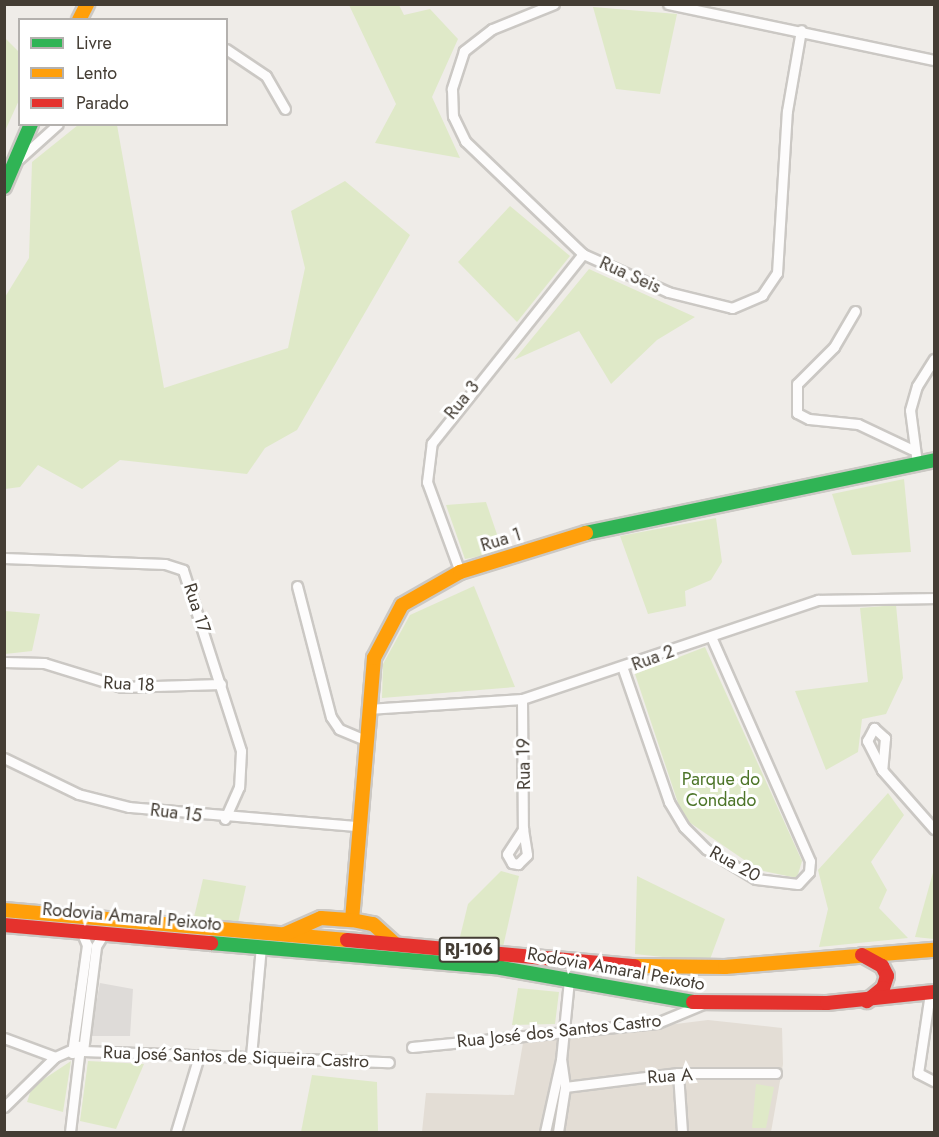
<!DOCTYPE html>
<html>
<head>
<meta charset="utf-8">
<style>
	body { margin:0 }
	#map { position:relative; width:939px; height:1137px; overflow:hidden; background:#efece8; font-family:Jost,sans-serif }
	div>[style] { position:absolute }
	[style*='--x'] { left:calc(var(--x)*1px); top:calc(var(--y)*1px); width:calc(var(--w)*1px); rotate:calc(var(--a)*1deg) }
	.residential>* { inset:0; background:#e3ddd5 }
	.green>* { inset:0; background:#dfe9c8 }
	.parking>* { inset:0; background:#dedbd8 }
	.roads { filter:drop-shadow(2px 0 #cbc8c4) drop-shadow(-2px 0 #cbc8c4) drop-shadow(0 2px #cbc8c4) drop-shadow(0 -2px #cbc8c4) }
	.street>* { height:9px; margin:-4.5px; padding:0 4.5px; transform-origin:4.5px; border-radius:4.5px; background:#fdfcfc }
	.fast>* { height:14px; margin:-7px; padding:0 7px; transform-origin:7px; border-radius:7px; background:#30b455 }
	.slow>* { height:14px; margin:-7px; padding:0 7px; transform-origin:7px; border-radius:7px; background:#ff9f0a }
	.jam>* { height:14px; margin:-7px; padding:0 7px; transform-origin:7px; border-radius:7px; background:#e5322d }
	span { translate:-50% -50%; white-space:nowrap; text-align:center; line-height:1.15; -webkit-text-stroke:6px #fff; paint-order:stroke }
	.shield-label span { padding:2px 4px; background:#fff; border:2px solid; border-radius:4px; -webkit-text-stroke-width:0 }
	.shield-label { font-size:16px; color:#443d34; font-weight:700 }
	.street-label { font-size:18px; color:#443d34 }
	.park-label { font-size:18px; color:#4d7529 }
	.frame { position:absolute; inset:0; border:6px solid #443d34; pointer-events:none }
	.legend { position:absolute; left:18px; top:18px; width:210px; height:108px; box-sizing:border-box; background:#fff; border:2px solid #b4b1ae; margin:0; padding:8px 10px; list-style:none; font-size:18px; color:#443d34 }
	.legend li { display:flex; align-items:center; gap:12px; height:30px }
	.legend b { width:30px; border:2px solid #b4b1ae }
</style>
</head>
<body>
<div id="map">
	<div class="residential">
		<div style="clip-path:polygon(708px 1020px,782px 1028px,783px 1064px,771px 1132px,422px 1132px,426px 1093px,514px 1095px,523px 1043px)"></div>
	</div>
	<div class="green">
		<div style="clip-path:polygon(349px 5px,399px 5px,404px 15px,430px 9px,458px 39px,432px 97px,460px 158px,375px 143px,396px 104px)"></div>
		<div style="clip-path:polygon(593px 7px,677px 14px,660px 94px,616px 89px)"></div>
		<div style="clip-path:polygon(5px 38px,19px 52px,20px 98px,5px 131px)"></div>
		<div style="clip-path:polygon(78px 125px,117px 125px,164px 388px,288px 348px,305px 268px,291px 211px,345px 181px,410px 235px,297px 430px,265px 448px,247px 474px,120px 460px,82px 489px,38px 465px,20px 487px,5px 489px,5px 297px,29px 258px,32px 162px)"></div>
		<div style="clip-path:polygon(510px 206px,570px 256px,517px 322px,458px 262px)"></div>
		<div style="clip-path:polygon(589px 269px,695px 317px,657px 340px,611px 384px,579px 331px,514px 360px)"></div>
		<div style="clip-path:polygon(904px 479px,911px 552px,852px 555px,832px 494px)"></div>
		<div style="clip-path:polygon(486px 502px,503px 552px,465px 559px,446px 505px)"></div>
		<div style="clip-path:polygon(716px 518px,722px 562px,711px 580px,685px 591px,686px 606px,648px 614px,620px 536px)"></div>
		<div style="clip-path:polygon(474px 586px,515px 687px,382px 698px,383px 664px,410px 615px)"></div>
		<div style="clip-path:polygon(896px 605px,903px 678px,886px 714px,862px 719px,858px 752px,826px 770px,795px 691px,868px 682px,860px 608px)"></div>
		<div style="clip-path:polygon(5px 611px,40px 614px,32px 651px,5px 654px)"></div>
		<div style="clip-path:polygon(705px 647px,802px 861px,797px 878px,759px 870px,683px 818px,635px 674px)"></div>
		<div style="clip-path:polygon(888px 793px,904px 815px,871px 862px,887px 890px,879px 908px,908px 938px,819px 947px,828px 909px,818px 870px)"></div>
		<div style="clip-path:polygon(934px 869px,934px 939px,915px 937px)"></div>
		<div style="clip-path:polygon(501px 871px,519px 876px,503px 947px,459px 941px,468px 904px)"></div>
		<div style="clip-path:polygon(637px 876px,725px 919px,709px 962px,635px 954px)"></div>
		<div style="clip-path:polygon(203px 879px,246px 886px,238px 923px,194px 917px)"></div>
		<div style="clip-path:polygon(518px 988px,559px 992px,555px 1024px,512px 1025px)"></div>
		<div style="clip-path:polygon(71px 1061px,63px 1112px,27px 1102px,32px 1087px)"></div>
		<div style="clip-path:polygon(88px 1061px,144px 1064px,116px 1129px,80px 1121px)"></div>
		<div style="clip-path:polygon(312px 1075px,377px 1082px,378px 1132px,301px 1132px)"></div>
		<div style="clip-path:polygon(756px 1084px,774px 1087px,766px 1128px,752px 1128px)"></div>
	</div>
	<div class="parking">
		<div style="clip-path:polygon(100px 983px,133px 989px,130px 1036px,90px 1036px)"></div>
	</div>
	<div class="roads">
		<div class="street">
			<div style="--x:554;--y:4;--w:67;--a:158"></div>
			<div style="--x:492;--y:29;--w:36;--a:142"></div>
			<div style="--x:464;--y:51;--w:40;--a:108"></div>
			<div style="--x:452;--y:89;--w:27;--a:88"></div>
			<div style="--x:453;--y:116;--w:28;--a:64"></div>
			<div style="--x:465;--y:141;--w:163;--a:43.8"></div>
			<div style="--x:583;--y:254;--w:93;--a:24.1"></div>
			<div style="--x:668;--y:292;--w:66;--a:14"></div>
			<div style="--x:732;--y:308;--w:33;--a:-23"></div>
			<div style="--x:762;--y:295;--w:27;--a:-56"></div>
			<div style="--x:777;--y:273;--w:162;--a:-86.5"></div>
			<div style="--x:787;--y:111;--w:82;--a:-80.2"></div>
			<div style="--x:668;--y:4;--w:272;--a:11.9"></div>
			<div style="--x:226;--y:49;--w:48;--a:34"></div>
			<div style="--x:266;--y:76;--w:38;--a:60"></div>
			<div style="--x:19;--y:159;--w:52;--a:-41.9"></div>
			<div style="--x:855;--y:311;--w:42;--a:120.3"></div>
			<div style="--x:834;--y:347;--w:52;--a:135"></div>
			<div style="--x:797;--y:384;--w:29;--a:90"></div>
			<div style="--x:797;--y:413;--w:13;--a:27"></div>
			<div style="--x:809;--y:419;--w:49;--a:5.8"></div>
			<div style="--x:858;--y:424;--w:59;--a:25.3"></div>
			<div style="--x:917;--y:463;--w:53;--a:-97.5"></div>
			<div style="--x:910;--y:410;--w:25;--a:-74"></div>
			<div style="--x:917;--y:386;--w:32;--a:-58"></div>
			<div style="--x:4;--y:558;--w:161;--a:2.1"></div>
			<div style="--x:165;--y:564;--w:19;--a:18"></div>
			<div style="--x:183;--y:570;--w:190;--a:72.2"></div>
			<div style="--x:241;--y:751;--w:36;--a:93"></div>
			<div style="--x:239;--y:787;--w:35;--a:114"></div>
			<div style="--x:460;--y:572;--w:96;--a:-110.1"></div>
			<div style="--x:427;--y:482;--w:39;--a:-83"></div>
			<div style="--x:432;--y:443;--w:242;--a:-51.4"></div>
			<div style="--x:297;--y:586;--w:135;--a:75.5"></div>
			<div style="--x:331;--y:717;--w:14;--a:56"></div>
			<div style="--x:339;--y:729;--w:30;--a:23"></div>
			<div style="--x:4;--y:662;--w:40;--a:1.4"></div>
			<div style="--x:44;--y:663;--w:82;--a:17.1"></div>
			<div style="--x:122;--y:687;--w:99;--a:-1.7"></div>
			<div style="--x:623;--y:669;--w:141;--a:70.9"></div>
			<div style="--x:669;--y:802;--w:29;--a:59"></div>
			<div style="--x:684;--y:827;--w:31;--a:45"></div>
			<div style="--x:706;--y:849;--w:58;--a:31"></div>
			<div style="--x:756;--y:879;--w:42;--a:6.8"></div>
			<div style="--x:798;--y:884;--w:16;--a:-47"></div>
			<div style="--x:809;--y:872;--w:11;--a:-85"></div>
			<div style="--x:810;--y:861;--w:245;--a:-113.8"></div>
			<div style="--x:522;--y:699;--w:130;--a:89.6"></div>
			<div style="--x:368;--y:709;--w:154;--a:-3.7"></div>
			<div style="--x:522;--y:699;--w:312;--a:-18.5"></div>
			<div style="--x:818;--y:600;--w:116;--a:-1"></div>
			<div style="--x:874;--y:728;--w:15;--a:42"></div>
			<div style="--x:885;--y:738;--w:32;--a:95"></div>
			<div style="--x:882;--y:770;--w:33;--a:-117"></div>
			<div style="--x:867;--y:741;--w:15;--a:-62"></div>
			<div style="--x:4;--y:758;--w:82;--a:25.9"></div>
			<div style="--x:78;--y:794;--w:53;--a:14.3"></div>
			<div style="--x:129;--y:807;--w:229;--a:4.8"></div>
			<div style="--x:882;--y:770;--w:79;--a:48.6"></div>
			<div style="--x:523;--y:829;--w:26;--a:81"></div>
			<div style="--x:527;--y:855;--w:13;--a:135"></div>
			<div style="--x:518;--y:864;--w:6;--a:-171"></div>
			<div style="--x:512;--y:863;--w:10;--a:-119"></div>
			<div style="--x:507;--y:854;--w:30;--a:-57"></div>
			<div style="--x:930;--y:993;--w:81;--a:98.5"></div>
			<div style="--x:918;--y:1073;--w:18;--a:27"></div>
			<div style="--x:4;--y:1038;--w:54;--a:20.4"></div>
			<div style="--x:73;--y:1046;--w:102;--a:-82.1"></div>
			<div style="--x:87;--y:945;--w:15;--a:-113"></div>
			<div style="--x:83;--y:1047;--w:9;--a:-167"></div>
			<div style="--x:74;--y:1045;--w:8;--a:104"></div>
			<div style="--x:72;--y:1053;--w:11;--a:-10"></div>
			<div style="--x:83;--y:1051;--w:106;--a:-82.9"></div>
			<div style="--x:96;--y:946;--w:15;--a:-58"></div>
			<div style="--x:412;--y:1047;--w:246;--a:-5.6"></div>
			<div style="--x:657;--y:1023;--w:50;--a:-22.4"></div>
			<div style="--x:83;--y:1051;--w:306;--a:2.1"></div>
			<div style="--x:251;--y:1056;--w:110;--a:-84.8"></div>
			<div style="--x:678;--y:1073;--w:59;--a:86.1"></div>
			<div style="--x:565;--y:1087;--w:114;--a:-7.1"></div>
			<div style="--x:678;--y:1073;--w:98;--a:0"></div>
			<div style="--x:4;--y:1107;--w:71;--a:-44.4"></div>
			<div style="--x:55;--y:1057;--w:17;--a:-24"></div>
			<div style="--x:70;--y:1132;--w:78;--a:-83.3"></div>
			<div style="--x:176;--y:1132;--w:79;--a:-73.2"></div>
			<div style="--x:545;--y:1132;--w:74;--a:-77.5"></div>
			<div style="--x:561;--y:1060;--w:80;--a:-84.3"></div>
			<div style="--x:558;--y:1132;--w:46;--a:-81.2"></div>
			<div style="--x:565;--y:1087;--w:27;--a:-98"></div>
		</div>
		<div class="fast">
			<div style="--x:4;--y:187;--w:69;--a:-66.8"></div>
			<div style="--x:586;--y:533;--w:356;--a:-11.8"></div>
			<div style="--x:211;--y:943;--w:291;--a:4.9"></div>
			<div style="--x:501;--y:968;--w:195;--a:10"></div>
		</div>
		<div class="slow">
			<div style="--x:79;--y:20;--w:18;--a:-63"></div>
			<div style="--x:4;--y:910;--w:344;--a:5"></div>
			<div style="--x:352;--y:920;--w:263;--a:-85.2"></div>
			<div style="--x:374;--y:658;--w:60;--a:-62.2"></div>
			<div style="--x:402;--y:605;--w:67;--a:-29.6"></div>
			<div style="--x:460;--y:572;--w:132;--a:-17.2"></div>
			<div style="--x:285;--y:934;--w:39;--a:-24"></div>
			<div style="--x:321;--y:918;--w:31;--a:4"></div>
			<div style="--x:352;--y:920;--w:21;--a:11"></div>
			<div style="--x:373;--y:924;--w:28;--a:42"></div>
			<div style="--x:635;--y:966;--w:90;--a:0.6"></div>
			<div style="--x:725;--y:967;--w:210;--a:-4.7"></div>
		</div>
		<div class="jam">
			<div style="--x:4;--y:925;--w:208;--a:5"></div>
			<div style="--x:347;--y:940;--w:289;--a:5.2"></div>
			<div style="--x:862;--y:955;--w:23;--a:29"></div>
			<div style="--x:882;--y:966;--w:11;--a:63"></div>
			<div style="--x:887;--y:976;--w:13;--a:108"></div>
			<div style="--x:883;--y:988;--w:21;--a:141"></div>
			<div style="--x:693;--y:1002;--w:134;--a:0.4"></div>
			<div style="--x:827;--y:1003;--w:108;--a:-5.9"></div>
		</div>
	</div>
	<div class="shield-label">
		<span style="left:469px;top:950px">RJ-106</span>
	</div>
	<div class="street-label">
		<span style="left:630px;top:275px;rotate:24deg">Rua Seis</span>
		<span style="left:462px;top:400px;rotate:-51deg">Rua 3</span>
		<span style="left:501px;top:540px;rotate:-17deg">Rua 1</span>
		<span style="left:197px;top:608px;rotate:72deg">Rua 17</span>
		<span style="left:653px;top:658px;rotate:-20deg">Rua 2</span>
		<span style="left:129px;top:684px;rotate:3deg">Rua 18</span>
		<span style="left:524px;top:764px;rotate:-91deg">Rua 19</span>
		<span style="left:176px;top:813px;rotate:7deg">Rua 15</span>
		<span style="left:735px;top:864px;rotate:29deg">Rua 20</span>
		<span style="left:132px;top:917px;rotate:5deg">Rodovia Amaral Peixoto</span>
		<span style="left:616px;top:969px;rotate:10deg">Rodovia Amaral Peixoto</span>
		<span style="left:559px;top:1031px;rotate:-6deg">Rua José dos Santos Castro</span>
		<span style="left:236px;top:1057px;rotate:2deg">Rua José Santos de Siqueira Castro</span>
		<span style="left:670px;top:1076px;rotate:-4deg">Rua A</span>
	</div>
	<div class="park-label">
		<span style="left:721px;top:790px">Parque do<br>Condado</span>
	</div>
	<div class="frame"></div>
	<ul class="legend">
	<li><b style="height:8px;background:#30b455"></b>Livre</li>
	<li><b style="height:8px;background:#ff9f0a"></b>Lento</li>
	<li><b style="height:8px;background:#e5322d"></b>Parado</li>
	</ul>
</div>
</body>
</html>
